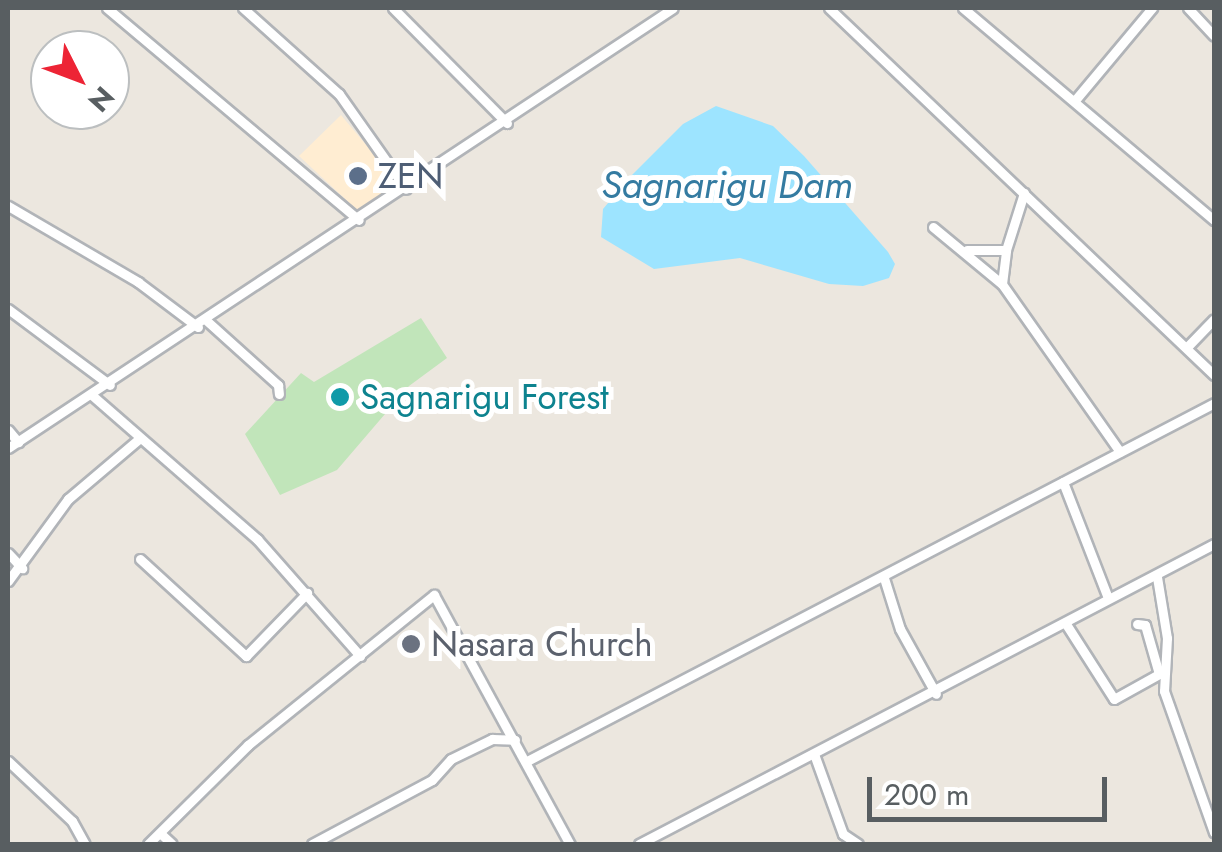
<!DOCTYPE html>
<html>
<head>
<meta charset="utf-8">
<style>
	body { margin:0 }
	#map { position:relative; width:1222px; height:852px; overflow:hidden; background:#ece7df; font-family:Jost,sans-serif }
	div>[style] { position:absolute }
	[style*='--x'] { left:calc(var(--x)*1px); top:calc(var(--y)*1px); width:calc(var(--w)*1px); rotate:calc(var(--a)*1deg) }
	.commercial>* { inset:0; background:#ffedd2 }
	.green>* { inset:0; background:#c1e5ba }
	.water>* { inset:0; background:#9de4ff }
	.roads { filter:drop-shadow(2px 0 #b1b4b8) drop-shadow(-2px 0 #b1b4b8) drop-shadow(0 2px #b1b4b8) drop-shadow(0 -2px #b1b4b8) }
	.minor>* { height:9px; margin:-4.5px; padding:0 4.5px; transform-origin:4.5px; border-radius:4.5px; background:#fff }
	.dots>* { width:28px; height:28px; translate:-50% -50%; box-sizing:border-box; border:5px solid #fff; border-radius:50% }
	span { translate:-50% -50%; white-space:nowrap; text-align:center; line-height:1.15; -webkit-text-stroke:10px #fff; paint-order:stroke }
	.service-label { font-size:35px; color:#4e5e75 }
	.left { translate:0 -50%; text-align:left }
	.culture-label { font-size:35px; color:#0d838f }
	.worship-label { font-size:35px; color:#5b616d }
	.water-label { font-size:38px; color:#347ba1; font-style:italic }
	.frame { position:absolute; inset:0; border:10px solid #585e61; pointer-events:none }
	.north { position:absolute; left:30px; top:30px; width:100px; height:100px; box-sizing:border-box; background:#fff; border:2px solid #bcbfc0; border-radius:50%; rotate:132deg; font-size:28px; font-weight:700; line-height:40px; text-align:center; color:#585e61 }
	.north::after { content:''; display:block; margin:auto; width:35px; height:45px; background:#ed2435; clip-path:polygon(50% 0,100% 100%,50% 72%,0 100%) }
	.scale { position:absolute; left:867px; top:777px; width:240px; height:45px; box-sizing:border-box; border:5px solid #585e61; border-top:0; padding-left:12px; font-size:30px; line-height:35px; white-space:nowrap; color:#585e61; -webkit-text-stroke:8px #fff; paint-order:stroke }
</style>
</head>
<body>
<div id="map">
	<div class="commercial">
		<div style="clip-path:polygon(341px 115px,398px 183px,358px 211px,299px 156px)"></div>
	</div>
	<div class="green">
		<div style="clip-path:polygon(421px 318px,447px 358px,409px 386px,337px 470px,280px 495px,245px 434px,301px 373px,314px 382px)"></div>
	</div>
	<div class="water">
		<div style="clip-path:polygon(716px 106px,773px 126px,804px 156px,888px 252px,895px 264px,889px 278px,863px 286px,829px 284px,740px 258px,654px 269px,601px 237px,603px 209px,629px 178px,683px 124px)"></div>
	</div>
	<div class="roads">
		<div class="minor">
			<div style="--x:107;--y:8;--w:329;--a:40.1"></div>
			<div style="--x:243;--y:8;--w:129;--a:41.9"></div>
			<div style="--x:339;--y:94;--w:116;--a:54.8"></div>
			<div style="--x:393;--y:8;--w:162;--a:45.3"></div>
			<div style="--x:829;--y:8;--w:532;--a:43.63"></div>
			<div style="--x:963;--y:8;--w:329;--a:40.2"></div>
			<div style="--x:1188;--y:8;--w:38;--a:47"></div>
			<div style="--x:1076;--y:99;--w:119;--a:-50.1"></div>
			<div style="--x:8;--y:206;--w:151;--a:30.3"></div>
			<div style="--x:138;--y:282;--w:75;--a:36.9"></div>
			<div style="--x:933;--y:227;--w:89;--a:39.6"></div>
			<div style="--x:1002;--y:284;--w:205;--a:54.9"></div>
			<div style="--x:967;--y:250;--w:39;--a:0"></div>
			<div style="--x:1006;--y:250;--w:60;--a:-72.5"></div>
			<div style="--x:1002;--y:284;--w:34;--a:-83"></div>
			<div style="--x:8;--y:309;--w:127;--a:36.7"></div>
			<div style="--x:207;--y:321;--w:96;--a:42"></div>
			<div style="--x:278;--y:385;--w:9;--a:84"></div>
			<div style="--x:1188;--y:346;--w:37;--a:-46"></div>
			<div style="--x:93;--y:396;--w:218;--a:41.1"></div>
			<div style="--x:257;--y:539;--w:156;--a:48.6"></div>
			<div style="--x:8;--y:430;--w:16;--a:50"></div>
			<div style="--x:8;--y:448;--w:797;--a:-33.49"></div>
			<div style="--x:1063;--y:482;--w:124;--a:68.8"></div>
			<div style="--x:8;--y:553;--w:21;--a:47"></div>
			<div style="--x:140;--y:559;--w:144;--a:42.5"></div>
			<div style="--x:246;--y:656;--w:88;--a:-45.9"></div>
			<div style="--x:1157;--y:577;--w:62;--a:80.7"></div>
			<div style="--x:1167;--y:638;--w:53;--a:93.2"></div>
			<div style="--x:1164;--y:691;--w:150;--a:70.5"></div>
			<div style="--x:884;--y:578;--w:53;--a:72.6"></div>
			<div style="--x:900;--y:629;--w:74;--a:61"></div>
			<div style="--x:8;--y:581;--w:102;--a:-53.8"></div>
			<div style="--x:68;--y:499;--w:94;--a:-40.3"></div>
			<div style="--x:1066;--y:624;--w:89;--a:57.4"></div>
			<div style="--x:1114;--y:699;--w:51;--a:-29.1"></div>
			<div style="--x:1159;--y:674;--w:51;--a:-105.9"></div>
			<div style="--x:1145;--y:625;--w:8;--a:-173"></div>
			<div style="--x:814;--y:754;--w:85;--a:70.1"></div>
			<div style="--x:843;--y:834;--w:18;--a:34"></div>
			<div style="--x:8;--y:761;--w:88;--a:43.2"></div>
			<div style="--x:72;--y:821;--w:26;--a:61"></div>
			<div style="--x:527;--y:761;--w:775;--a:-27.52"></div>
			<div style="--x:160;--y:833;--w:16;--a:43"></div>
			<div style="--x:148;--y:844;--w:141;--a:-44.7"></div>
			<div style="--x:248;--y:745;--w:239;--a:-38.9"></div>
			<div style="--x:434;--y:595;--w:284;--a:61.4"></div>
			<div style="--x:312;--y:844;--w:136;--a:-28.1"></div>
			<div style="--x:432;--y:780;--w:28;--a:-48"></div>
			<div style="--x:451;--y:759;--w:46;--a:-26"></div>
			<div style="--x:492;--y:739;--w:23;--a:2"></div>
			<div style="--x:639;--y:844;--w:649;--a:-27.55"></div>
		</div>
	</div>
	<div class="dots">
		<div style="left:358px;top:176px;background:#5c6f8a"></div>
		<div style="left:340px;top:397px;background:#0f9aa8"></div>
		<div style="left:411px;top:644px;background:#6b7280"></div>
	</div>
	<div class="service-label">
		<span class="left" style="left:378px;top:176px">ZEN</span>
	</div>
	<div class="culture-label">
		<span class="left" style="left:360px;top:397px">Sagnarigu Forest</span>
	</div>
	<div class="worship-label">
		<span class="left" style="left:431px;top:644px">Nasara Church</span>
	</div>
	<div class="water-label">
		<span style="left:727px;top:185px">Sagnarigu Dam</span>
	</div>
	<div class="frame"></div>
	<div class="north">N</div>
	<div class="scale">200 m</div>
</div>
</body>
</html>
